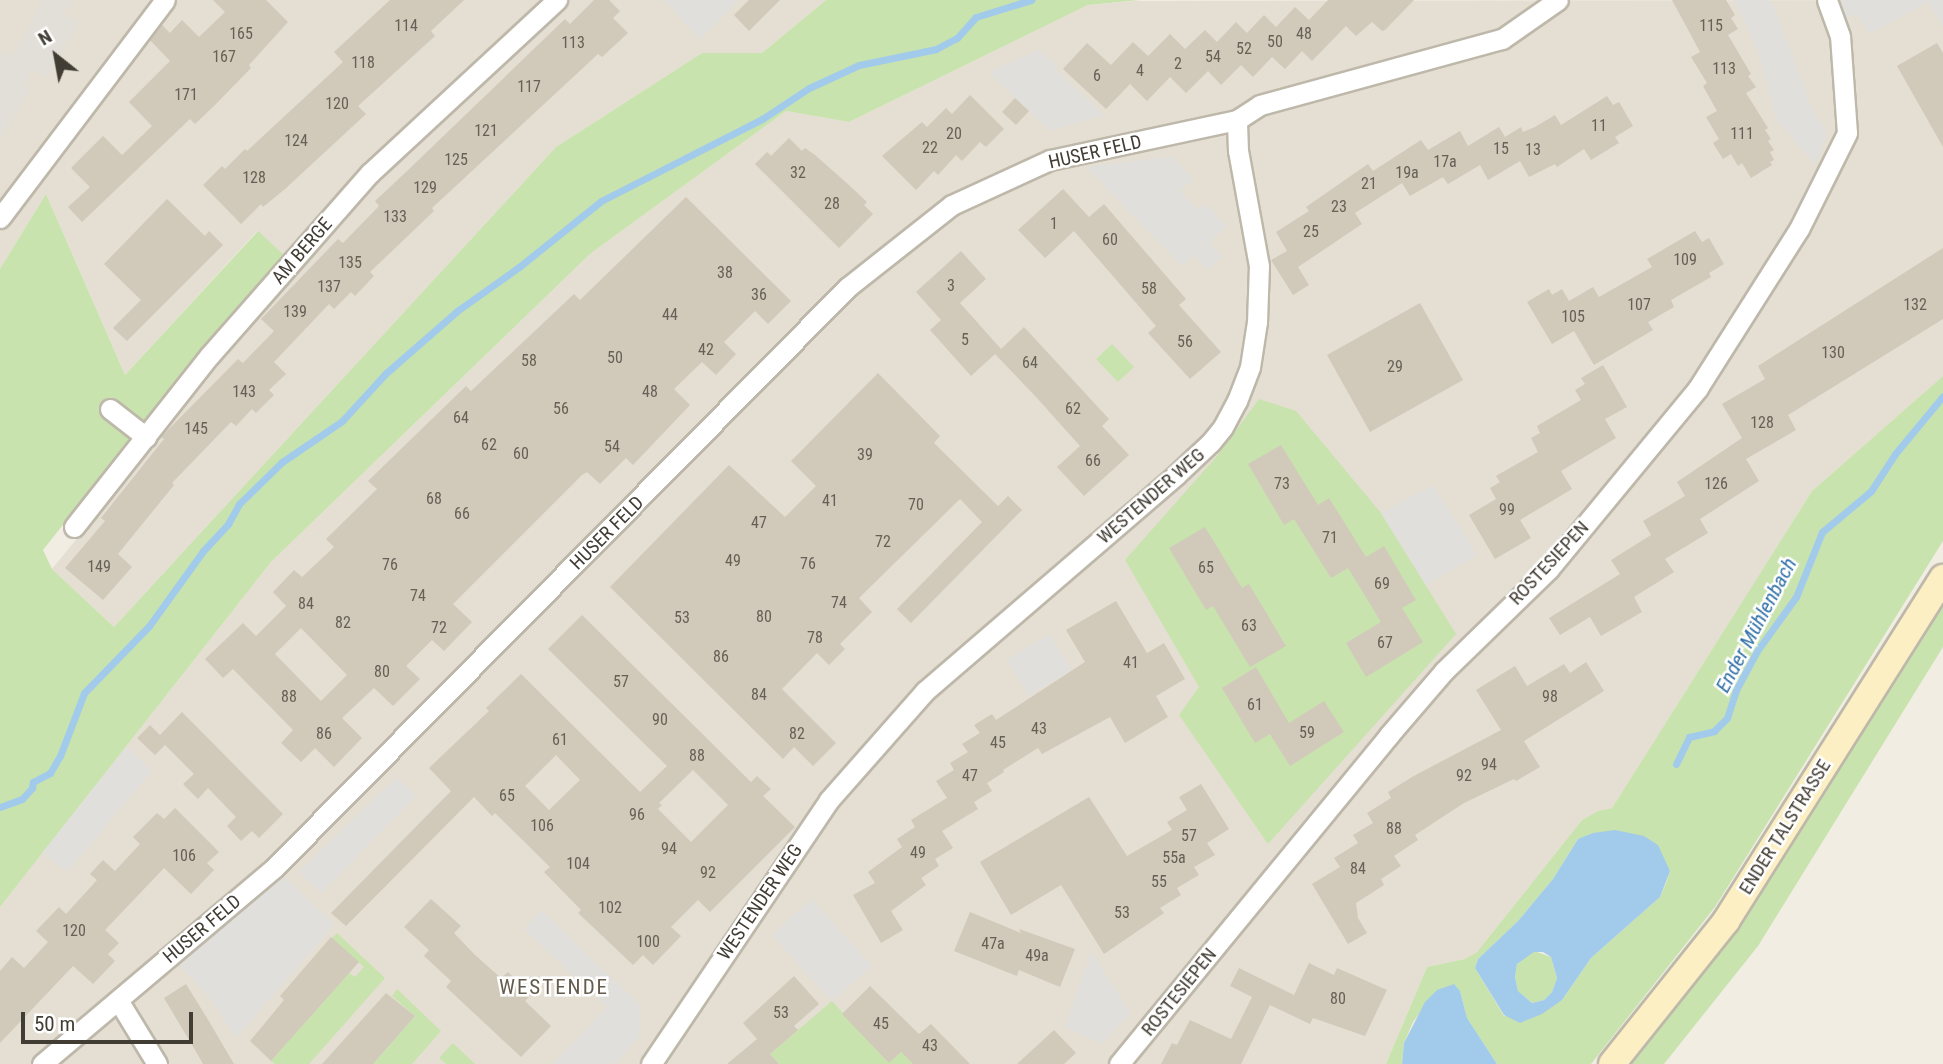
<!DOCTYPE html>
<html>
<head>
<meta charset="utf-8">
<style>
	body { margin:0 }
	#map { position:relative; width:1943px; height:1064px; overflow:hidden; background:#f1ede3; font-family:"Roboto Condensed",sans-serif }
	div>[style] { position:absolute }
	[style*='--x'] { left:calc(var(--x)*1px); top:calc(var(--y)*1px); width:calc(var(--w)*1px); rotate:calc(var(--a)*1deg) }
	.residential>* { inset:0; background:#e4dfd2 }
	.industrial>* { inset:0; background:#e2ded8 }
	.green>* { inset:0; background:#c9e3ae }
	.parking>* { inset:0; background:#e1dfdc }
	.water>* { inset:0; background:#a2cbeb }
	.stream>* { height:7px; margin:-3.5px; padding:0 3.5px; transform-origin:3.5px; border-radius:3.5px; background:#a2cbeb }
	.building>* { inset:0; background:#d1c9ba }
	.roads { filter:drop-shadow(2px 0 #beb8aa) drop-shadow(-2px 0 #beb8aa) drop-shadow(0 2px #beb8aa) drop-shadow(0 -2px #beb8aa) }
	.street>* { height:19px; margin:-9.5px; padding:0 9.5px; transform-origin:9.5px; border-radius:9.5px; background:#fff }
	.secondary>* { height:26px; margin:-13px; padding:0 13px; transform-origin:13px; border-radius:13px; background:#fbefc3 }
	span { translate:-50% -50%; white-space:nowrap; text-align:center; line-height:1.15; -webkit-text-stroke:5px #fff; paint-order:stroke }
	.number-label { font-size:16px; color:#666056 }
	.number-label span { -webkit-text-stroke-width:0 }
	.street-label { font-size:19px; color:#423d34 }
	.water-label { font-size:21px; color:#3472a7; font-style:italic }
	.neighbourhood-label { font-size:21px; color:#645b4c; letter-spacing:2px }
	.north { position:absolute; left:21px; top:21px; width:70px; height:70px; -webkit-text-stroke:5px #fff; paint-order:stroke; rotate:329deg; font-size:19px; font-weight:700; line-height:28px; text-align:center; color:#423d34 }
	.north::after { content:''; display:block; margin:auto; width:24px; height:32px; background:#423d34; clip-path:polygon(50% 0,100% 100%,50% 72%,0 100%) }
	.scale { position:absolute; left:21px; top:1012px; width:172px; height:32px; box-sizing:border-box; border:4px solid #423d34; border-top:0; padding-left:9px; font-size:21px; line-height:24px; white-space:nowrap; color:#423d34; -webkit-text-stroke:5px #fff; paint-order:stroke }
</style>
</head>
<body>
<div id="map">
	<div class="residential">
		<div style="clip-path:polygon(0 0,826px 0,762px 53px,702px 53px,556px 147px,114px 627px,52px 569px,297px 269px,257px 231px,125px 375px,46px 194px,0 269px)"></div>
		<div style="clip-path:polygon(1943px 0,1943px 376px,1812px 491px,1612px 808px,1598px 811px,1582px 820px,1477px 952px,1465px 959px,1427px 967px,1386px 1064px,0 1064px,0 907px,271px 562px,590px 254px,786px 111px,849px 122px,1088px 5px,1133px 1px)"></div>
	</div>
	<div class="industrial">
		<div style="clip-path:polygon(44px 0,72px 0,64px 14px,79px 22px,47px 77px,33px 69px,25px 84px,31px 88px,0 141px,0 59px,4px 52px,12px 55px)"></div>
	</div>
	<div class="green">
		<div style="clip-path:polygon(826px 0,1140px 0,1088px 5px,849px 122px,786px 111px,590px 254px,271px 562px,0 907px,0 269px,46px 194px,125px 375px,258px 231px,285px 256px,204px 347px,43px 550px,52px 569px,114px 627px,556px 147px,702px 53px,762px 53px)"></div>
		<div style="clip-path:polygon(1112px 344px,1134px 367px,1118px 382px,1096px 359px)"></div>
		<div style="clip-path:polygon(evenodd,1943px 376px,1943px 541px,1715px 907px,1591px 1064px,1497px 1064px,1467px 1018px,1460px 991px,1437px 990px,1413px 1022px,1404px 1043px,1402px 1064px,1386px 1064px,1427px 967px,1465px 959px,1477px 952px,1582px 820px,1598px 811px,1612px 808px,1812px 491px,1943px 376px,1578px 839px,1670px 871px,1666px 883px,1660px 897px,1591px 958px,1562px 1000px,1504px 1016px,1475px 968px,1478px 959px,1518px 921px,1553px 879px,1578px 839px)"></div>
		<div style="clip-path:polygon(1259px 399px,1296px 411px,1381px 513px,1456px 634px,1268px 844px,1179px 715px,1199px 687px,1125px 560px,1217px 456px)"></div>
		<div style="clip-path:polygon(1943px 606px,1943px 647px,1758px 946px,1664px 1064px,1632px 1064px,1740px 927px)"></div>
		<div style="clip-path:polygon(337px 933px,385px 978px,309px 1064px,275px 1064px,271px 1061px,349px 973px,355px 977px,364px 967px,347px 952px,323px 948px)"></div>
		<div style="clip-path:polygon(1534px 951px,1551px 957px,1557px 978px,1552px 992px,1544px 1000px,1532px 1003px,1518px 991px,1515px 977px,1517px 964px)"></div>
		<div style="clip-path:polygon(397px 989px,441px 1031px,412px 1064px,373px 1064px,415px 1016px,392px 996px)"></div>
		<div style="clip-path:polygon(832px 1001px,889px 1063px,901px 1052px,913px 1064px,779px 1064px,770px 1054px)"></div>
		<div style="clip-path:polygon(453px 1043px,475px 1064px,446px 1064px,439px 1058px)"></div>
	</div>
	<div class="parking">
		<div style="clip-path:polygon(664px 0,738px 0,700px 40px)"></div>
		<div style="clip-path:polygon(1734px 0,1769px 0,1775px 8px,1811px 106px,1825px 129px,1826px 138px,1815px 165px,1776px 119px,1759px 54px)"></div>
		<div style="clip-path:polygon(1826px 0,1943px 0,1943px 27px,1928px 2px,1870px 34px,1857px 13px,1835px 25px)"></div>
		<div style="clip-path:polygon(1038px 49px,1056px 65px,1054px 68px,1104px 115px,1050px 131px,989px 73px,1004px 63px,1006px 66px,1012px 60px,1015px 62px,1021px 56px,1024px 58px)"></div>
		<div style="clip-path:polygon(1172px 156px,1193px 179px,1180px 191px,1198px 210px,1206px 204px,1227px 226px,1209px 243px,1222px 257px,1208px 270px,1194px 255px,1182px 266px,1086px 167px)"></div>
		<div style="clip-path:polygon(1433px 485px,1477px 555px,1426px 585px,1381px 513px)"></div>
		<div style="clip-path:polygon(1049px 634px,1072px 670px,1029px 696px,1007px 660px)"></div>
		<div style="clip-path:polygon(127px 746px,152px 771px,67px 872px,42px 853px)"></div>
		<div style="clip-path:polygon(397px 777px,416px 796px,321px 893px,299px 872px)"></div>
		<div style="clip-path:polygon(275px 867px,334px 925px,236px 1038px,210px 998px,170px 955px)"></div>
		<div style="clip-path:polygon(811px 899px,872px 966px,832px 1001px,772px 935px)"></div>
		<div style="clip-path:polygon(541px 910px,640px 1005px,639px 1037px,615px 1064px,553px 1064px,607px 1007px,524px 929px)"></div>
		<div style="clip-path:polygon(1091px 952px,1131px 1013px,1102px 1044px,1065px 1027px)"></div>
	</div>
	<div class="water">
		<div style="clip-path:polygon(evenodd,1615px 830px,1644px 836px,1658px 845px,1670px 871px,1660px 897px,1591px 958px,1562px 1000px,1542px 1014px,1520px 1023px,1504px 1015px,1475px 968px,1478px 959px,1518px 921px,1553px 879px,1578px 839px,1593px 833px,1615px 830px,1534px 952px,1543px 952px,1551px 957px,1557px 978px,1552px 992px,1544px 1000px,1532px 1003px,1518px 991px,1515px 977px,1517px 964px,1534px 952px)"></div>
		<div style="clip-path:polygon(1454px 984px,1460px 991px,1467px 1018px,1497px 1064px,1402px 1064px,1404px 1043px,1425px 1002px,1437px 990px)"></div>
	</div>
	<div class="stream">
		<div style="--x:1676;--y:764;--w:30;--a:-64"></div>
		<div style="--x:1689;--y:737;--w:26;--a:-13"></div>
		<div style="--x:1714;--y:731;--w:18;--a:-45"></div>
		<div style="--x:1727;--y:718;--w:32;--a:-72"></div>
		<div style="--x:1737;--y:688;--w:42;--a:-61.6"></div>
		<div style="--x:1757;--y:651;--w:67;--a:-54.2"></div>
		<div style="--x:1796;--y:597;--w:70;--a:-68.2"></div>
		<div style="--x:1822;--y:532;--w:64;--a:-39.9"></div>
		<div style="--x:1871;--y:491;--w:44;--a:-57"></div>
		<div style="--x:1895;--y:454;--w:75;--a:-50.4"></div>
		<div style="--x:0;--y:807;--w:23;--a:-20"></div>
		<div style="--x:22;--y:799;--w:15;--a:-48"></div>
		<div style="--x:32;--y:788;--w:6;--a:-81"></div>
		<div style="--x:33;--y:782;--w:19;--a:-28"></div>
		<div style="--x:50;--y:773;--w:20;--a:-60"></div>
		<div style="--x:60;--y:756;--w:67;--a:-69.1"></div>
		<div style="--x:84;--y:693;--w:93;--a:-45.9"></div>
		<div style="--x:149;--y:626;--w:92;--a:-54.2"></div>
		<div style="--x:203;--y:551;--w:37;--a:-47"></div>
		<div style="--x:228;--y:524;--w:23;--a:-61"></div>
		<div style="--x:239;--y:504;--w:60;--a:-44.3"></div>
		<div style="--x:282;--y:462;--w:73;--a:-34.3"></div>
		<div style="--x:342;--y:421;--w:64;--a:-47.5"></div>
		<div style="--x:385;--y:374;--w:96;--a:-41.2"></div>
		<div style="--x:457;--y:311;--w:76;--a:-35.4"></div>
		<div style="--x:519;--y:267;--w:105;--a:-38.8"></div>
		<div style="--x:601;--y:201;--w:181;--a:-27"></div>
		<div style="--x:762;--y:119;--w:56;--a:-33.4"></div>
		<div style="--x:809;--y:88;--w:55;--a:-24.7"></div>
		<div style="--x:859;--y:65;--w:79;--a:-11.7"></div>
		<div style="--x:936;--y:49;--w:24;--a:-28"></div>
		<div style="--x:957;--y:38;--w:28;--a:-48"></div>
		<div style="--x:976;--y:17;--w:58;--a:-17.2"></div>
	</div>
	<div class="building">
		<div style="clip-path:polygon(213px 0,266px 0,288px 22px,249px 65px,251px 68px,215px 105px,195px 124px,190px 119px,82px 222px,68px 207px,90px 187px,71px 168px,103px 136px,122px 155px,152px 126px,129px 102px,170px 61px,150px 40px,162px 25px,170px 33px,182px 20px,199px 37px,225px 12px)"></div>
		<div style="clip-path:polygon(390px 0,464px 0,431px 31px,435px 36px,358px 106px,366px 114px,285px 189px,263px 207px,261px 204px,241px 224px,203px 185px,222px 166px,225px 169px,245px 149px,247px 151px,343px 62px,334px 52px)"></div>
		<div style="clip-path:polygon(594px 0,609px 0,620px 11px,613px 18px,628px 33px,602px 57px,598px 54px,432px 208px,434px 211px,370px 272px,374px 276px,355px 296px,351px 292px,334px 309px,329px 304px,274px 362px,286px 374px,269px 390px,274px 395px,256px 413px,252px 409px,236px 426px,231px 422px,172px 483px,174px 485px,118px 554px,132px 567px,103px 600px,65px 568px,105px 521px,101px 518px,164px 439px,161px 437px,238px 359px,243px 363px,274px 331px,261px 319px,338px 239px,343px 243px,379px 206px,375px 201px,406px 172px,565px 19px,570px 24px)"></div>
		<div style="clip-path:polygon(749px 0,780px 0,749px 31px,734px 15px)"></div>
		<div style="clip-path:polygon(1328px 0,1414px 0,1385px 30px,1382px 31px,1372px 22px,1356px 36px,1346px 26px,1312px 61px,1302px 51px,1285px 69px,1272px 57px,1253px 77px,1241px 65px,1221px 85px,1208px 71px,1186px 93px,1170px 77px,1147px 101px,1130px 84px,1106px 109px,1063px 69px,1087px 43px,1111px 65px,1133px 42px,1148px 56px,1170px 34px,1185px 49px,1205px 30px,1217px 42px,1236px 22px,1247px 33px,1264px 15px,1276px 27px,1295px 7px,1309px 20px)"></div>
		<div style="clip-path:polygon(1672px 0,1726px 0,1735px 15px,1731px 18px,1738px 29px,1728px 35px,1751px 74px,1748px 76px,1756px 87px,1746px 93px,1768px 128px,1765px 130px,1771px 139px,1768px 141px,1774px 150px,1770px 152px,1774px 160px,1770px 162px,1772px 165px,1751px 178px,1742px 163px,1738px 166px,1731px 154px,1723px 159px,1713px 143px,1719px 139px,1706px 117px,1717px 111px,1703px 86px,1707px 83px,1691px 57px,1700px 52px)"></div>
		<div style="clip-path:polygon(1937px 43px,1943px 53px,1943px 147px,1897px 66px)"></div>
		<div style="clip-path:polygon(970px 95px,1004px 129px,986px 147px,980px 142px,962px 161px,956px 155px,938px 175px,934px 171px,916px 190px,882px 156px,922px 122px,927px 127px,946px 108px,952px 114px)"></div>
		<div style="clip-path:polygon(1607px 96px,1613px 105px,1619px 102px,1633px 126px,1615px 137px,1619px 143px,1591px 160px,1584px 149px,1557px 167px,1555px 164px,1529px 177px,1520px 161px,1488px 180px,1480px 165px,1448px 184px,1443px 177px,1410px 196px,1402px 183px,1355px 213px,1362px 224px,1298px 267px,1309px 285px,1293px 295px,1271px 260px,1287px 251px,1276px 232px,1309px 211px,1306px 207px,1368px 164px,1373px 171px,1421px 140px,1428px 150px,1460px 131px,1468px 146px,1499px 127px,1505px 137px,1521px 127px,1523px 132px,1535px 127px,1555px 115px,1561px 125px)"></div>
		<div style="clip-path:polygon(1015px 98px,1029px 111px,1016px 125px,1002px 112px)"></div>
		<div style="clip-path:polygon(789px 138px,802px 151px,805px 148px,815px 155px,850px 186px,867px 202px,864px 205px,873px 214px,839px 248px,755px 164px,767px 152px,771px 156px)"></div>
		<div style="clip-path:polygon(1063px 189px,1089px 217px,1104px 204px,1186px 299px,1179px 305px,1221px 352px,1190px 379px,1148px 333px,1156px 326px,1074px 231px,1045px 258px,1018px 230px)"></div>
		<div style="clip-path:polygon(evenodd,686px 197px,791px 301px,768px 324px,755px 311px,724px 342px,736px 354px,716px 375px,702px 362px,674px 389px,690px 405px,633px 465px,626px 458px,600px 484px,587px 472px,582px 475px,453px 604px,472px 622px,444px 651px,432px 640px,406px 666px,420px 679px,393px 706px,374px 688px,342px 718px,362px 738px,334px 767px,315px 748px,301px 762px,281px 743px,293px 730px,233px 669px,223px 678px,205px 659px,243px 623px,256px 636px,286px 606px,273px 592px,294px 570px,302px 577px,334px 547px,326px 539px,377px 489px,368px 481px,466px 386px,471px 391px,574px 294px,580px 300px,686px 197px,301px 628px,347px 675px,321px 701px,275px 654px,301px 628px)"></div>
		<div style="clip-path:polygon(167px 199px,205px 236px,209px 231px,223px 245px,127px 341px,113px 328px,141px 300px,104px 264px)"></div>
		<div style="clip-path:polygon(1695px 231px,1702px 242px,1709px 238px,1724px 264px,1709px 273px,1711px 277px,1671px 300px,1674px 307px,1648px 322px,1653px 330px,1594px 365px,1574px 331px,1552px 344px,1527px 302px,1549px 289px,1552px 295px,1562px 289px,1569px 301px,1593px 287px,1599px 297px,1652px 267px,1647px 259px)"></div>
		<div style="clip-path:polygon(1943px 248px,1943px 319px,1788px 415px,1796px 430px,1746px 459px,1759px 481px,1700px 519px,1708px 533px,1665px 559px,1674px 572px,1634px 597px,1642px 612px,1601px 636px,1590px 617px,1560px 635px,1549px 618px,1620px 574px,1611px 560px,1651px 535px,1643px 521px,1685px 496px,1677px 482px,1742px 438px,1722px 404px,1765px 379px,1758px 366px)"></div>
		<div style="clip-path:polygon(961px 251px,986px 279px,960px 303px,1001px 349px,1024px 327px,1109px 419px,1102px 426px,1129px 455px,1084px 496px,1057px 467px,1080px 446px,1037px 398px,995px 354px,971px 376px,930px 330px,941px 320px,916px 292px)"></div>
		<div style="clip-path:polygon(1420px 303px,1463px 380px,1370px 432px,1327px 355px)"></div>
		<div style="clip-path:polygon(1603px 365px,1627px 407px,1605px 419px,1616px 438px,1561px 471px,1572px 489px,1520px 520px,1531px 538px,1495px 559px,1469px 515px,1496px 499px,1490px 488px,1500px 482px,1496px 476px,1538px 452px,1531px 438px,1540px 433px,1537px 426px,1581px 400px,1575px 390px,1585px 384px,1581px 378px)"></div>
		<div style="clip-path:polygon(878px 373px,940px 436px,934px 443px,998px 506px,1008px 496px,1022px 510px,911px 623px,897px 609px,982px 522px,960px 499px,859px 598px,872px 612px,840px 644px,845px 649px,829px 665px,817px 653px,782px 689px,836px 743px,813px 766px,794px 747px,783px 759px,610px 587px,729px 465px,785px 517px,816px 486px,791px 461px)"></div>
		<div style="clip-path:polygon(1281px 445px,1318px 505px,1329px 498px,1366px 557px,1384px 546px,1416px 600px,1402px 608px,1423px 642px,1366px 677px,1346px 643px,1381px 622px,1348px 568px,1331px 578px,1294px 519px,1284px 525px,1248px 464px)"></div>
		<div style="clip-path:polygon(1205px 527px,1242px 588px,1249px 584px,1286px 646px,1250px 667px,1213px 606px,1206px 610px,1169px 548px)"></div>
		<div style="clip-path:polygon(1116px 601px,1147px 653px,1164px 643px,1185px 679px,1156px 696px,1168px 717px,1125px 743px,1110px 717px,1042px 754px,1038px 748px,1003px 770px,1004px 772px,987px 783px,992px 791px,974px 802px,978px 809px,942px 831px,953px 848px,935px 859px,939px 866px,921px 878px,926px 885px,891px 911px,903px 930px,881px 943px,853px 895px,875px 883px,868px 872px,902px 847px,897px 839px,915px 827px,911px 820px,947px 798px,936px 781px,954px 770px,950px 763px,968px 752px,962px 744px,980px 733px,974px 725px,992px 714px,996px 720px,1085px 662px,1066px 630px)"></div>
		<div style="clip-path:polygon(evenodd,582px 615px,751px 782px,757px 776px,771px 789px,763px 796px,795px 827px,710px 912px,698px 900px,671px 927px,681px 936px,653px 965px,643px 955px,633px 965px,594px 928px,578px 913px,581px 910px,544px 872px,550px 867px,495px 813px,492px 816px,474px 797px,346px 926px,331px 913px,451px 791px,429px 768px,489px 711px,486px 708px,521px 674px,640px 792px,667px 766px,548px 649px,582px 615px,556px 755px,580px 780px,549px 810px,525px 786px,556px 755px,582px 615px,693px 770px,728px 805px,691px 842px,658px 809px,662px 805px,659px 803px,693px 770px)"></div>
		<div style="clip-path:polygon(1586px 662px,1604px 691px,1524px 741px,1540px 767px,1516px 781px,1514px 779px,1464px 803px,1415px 835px,1418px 840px,1394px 856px,1401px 866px,1381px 879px,1384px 885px,1356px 903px,1358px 918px,1367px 933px,1348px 944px,1312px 884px,1340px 867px,1334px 858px,1358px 843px,1353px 835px,1373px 823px,1367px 813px,1391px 798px,1388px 792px,1412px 777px,1501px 730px,1476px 690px,1515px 666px,1527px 686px,1564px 664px,1570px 673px)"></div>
		<div style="clip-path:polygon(1256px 667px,1289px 723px,1324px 701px,1344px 732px,1290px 766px,1270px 734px,1255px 743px,1222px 688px)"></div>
		<div style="clip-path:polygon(182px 712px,283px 814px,259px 838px,252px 831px,241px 841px,227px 826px,236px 817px,208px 788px,198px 799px,183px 784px,194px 774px,165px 745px,155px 755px,137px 738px,150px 725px,160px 735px)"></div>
		<div style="clip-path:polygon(1201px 784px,1229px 829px,1207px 843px,1215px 855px,1194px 867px,1199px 875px,1177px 888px,1181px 895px,1160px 908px,1164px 913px,1104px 954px,1061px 885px,1011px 915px,980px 862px,1089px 797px,1127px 856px,1172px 830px,1167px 822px,1187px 810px,1179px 797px)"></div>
		<div style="clip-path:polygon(175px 808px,219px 852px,207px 863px,214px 870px,191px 894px,164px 868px,105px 930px,119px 943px,108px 954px,115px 961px,93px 984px,73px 966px,0 1043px,0 971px,12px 957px,24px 968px,48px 942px,36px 931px,59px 907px,66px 914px,97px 880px,90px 874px,103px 860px,115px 871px,140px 844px,133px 837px,157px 813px,164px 819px)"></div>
		<div style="clip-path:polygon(431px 899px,461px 926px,454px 933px,475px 955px,501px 978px,508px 972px,531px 995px,525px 1001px,551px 1026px,521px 1057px,446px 987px,451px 981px,424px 956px,429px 950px,404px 927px)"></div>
		<div style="clip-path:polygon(970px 912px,1021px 933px,1019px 929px,1075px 949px,1060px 987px,1019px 970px,1017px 976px,954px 951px)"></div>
		<div style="clip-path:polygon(331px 937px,359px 962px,271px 1061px,250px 1041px,284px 1000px,280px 996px)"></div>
		<div style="clip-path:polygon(1309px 963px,1334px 975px,1337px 968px,1387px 990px,1365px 1036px,1313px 1018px,1310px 1024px,1270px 1005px,1241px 1064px,1161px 1064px,1172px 1043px,1177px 1045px,1190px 1020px,1231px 1039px,1252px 997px,1230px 986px,1239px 968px,1294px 995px)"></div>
		<div style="clip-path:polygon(794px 976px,819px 1004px,794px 1026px,798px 1030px,770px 1054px,779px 1064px,727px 1064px,757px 1039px,743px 1023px)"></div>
		<div style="clip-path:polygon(186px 984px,207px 1018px,234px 1064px,203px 1064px,198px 1055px,164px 998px)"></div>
		<div style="clip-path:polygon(870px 986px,919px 1034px,931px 1024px,970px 1064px,913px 1064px,901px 1052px,889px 1063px,842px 1014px)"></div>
		<div style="clip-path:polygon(386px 993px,415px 1016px,373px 1064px,322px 1064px)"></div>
		<div style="clip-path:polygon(1054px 1030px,1076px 1053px,1064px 1064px,1017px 1064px)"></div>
	</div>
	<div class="roads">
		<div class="street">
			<div style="--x:0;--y:218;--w:273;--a:-52.9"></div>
			<div style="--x:110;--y:409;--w:46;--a:37.9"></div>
			<div style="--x:74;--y:527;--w:219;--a:-51.7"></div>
			<div style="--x:210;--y:355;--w:242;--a:-48.7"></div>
			<div style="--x:370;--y:173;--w:255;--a:-42.8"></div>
			<div style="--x:118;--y:1000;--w:75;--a:58.6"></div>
			<div style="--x:42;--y:1064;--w:305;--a:-40.2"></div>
			<div style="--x:275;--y:867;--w:815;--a:-45.35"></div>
			<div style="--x:848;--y:287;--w:132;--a:-38.3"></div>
			<div style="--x:952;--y:205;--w:108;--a:-24.7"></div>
			<div style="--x:1050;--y:160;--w:191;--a:-12.1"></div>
			<div style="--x:651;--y:1064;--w:318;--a:-56"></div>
			<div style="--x:829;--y:800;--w:145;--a:-48.6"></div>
			<div style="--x:925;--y:691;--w:331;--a:-40.7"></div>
			<div style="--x:1176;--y:475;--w:48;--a:-43.3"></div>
			<div style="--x:1211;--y:442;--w:19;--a:-51"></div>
			<div style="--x:1223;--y:427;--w:30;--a:-62"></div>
			<div style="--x:1237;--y:401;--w:36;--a:-69"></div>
			<div style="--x:1250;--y:367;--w:46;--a:-81.2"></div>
			<div style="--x:1257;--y:322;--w:56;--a:-88"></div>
			<div style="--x:1259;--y:266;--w:117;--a:-100.3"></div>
			<div style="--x:1238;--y:151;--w:31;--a:-92"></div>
			<div style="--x:1237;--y:120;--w:27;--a:-33"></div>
			<div style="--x:1260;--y:105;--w:251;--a:-15.3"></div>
			<div style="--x:1502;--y:39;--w:68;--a:-34.9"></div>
			<div style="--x:1119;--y:1064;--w:426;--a:-50.6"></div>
			<div style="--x:1389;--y:735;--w:84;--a:-49.3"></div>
			<div style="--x:1444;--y:671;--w:146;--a:-44.2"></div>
			<div style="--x:1549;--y:569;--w:234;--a:-50.5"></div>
			<div style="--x:1698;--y:388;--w:188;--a:-57.6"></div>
			<div style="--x:1799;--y:229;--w:107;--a:-63.4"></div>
			<div style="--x:1847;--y:133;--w:97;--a:-94.1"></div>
			<div style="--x:1840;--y:36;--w:38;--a:-110"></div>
		</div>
		<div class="secondary">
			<div style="--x:1612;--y:1064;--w:183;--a:-51.4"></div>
			<div style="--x:1726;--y:921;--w:406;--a:-57.7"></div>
		</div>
	</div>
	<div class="number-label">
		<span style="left:406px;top:26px">114</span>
		<span style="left:1711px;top:26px">115</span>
		<span style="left:241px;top:34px">165</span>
		<span style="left:1304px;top:34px">48</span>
		<span style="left:1275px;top:42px">50</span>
		<span style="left:573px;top:43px">113</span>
		<span style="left:1244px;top:49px">52</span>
		<span style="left:224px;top:57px">167</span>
		<span style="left:1213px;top:57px">54</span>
		<span style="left:363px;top:63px">118</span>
		<span style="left:1178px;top:64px">2</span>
		<span style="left:1724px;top:69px">113</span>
		<span style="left:1140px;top:71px">4</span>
		<span style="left:1097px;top:76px">6</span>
		<span style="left:529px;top:87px">117</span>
		<span style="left:186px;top:95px">171</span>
		<span style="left:337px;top:104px">120</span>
		<span style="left:1599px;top:126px">11</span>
		<span style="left:486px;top:131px">121</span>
		<span style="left:954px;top:134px">20</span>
		<span style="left:1742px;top:134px">111</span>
		<span style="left:296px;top:141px">124</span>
		<span style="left:930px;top:148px">22</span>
		<span style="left:1501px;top:149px">15</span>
		<span style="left:1533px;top:150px">13</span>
		<span style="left:456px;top:160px">125</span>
		<span style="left:1445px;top:162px">17a</span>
		<span style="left:798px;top:173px">32</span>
		<span style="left:1407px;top:173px">19a</span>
		<span style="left:254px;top:178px">128</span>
		<span style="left:1369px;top:184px">21</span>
		<span style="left:425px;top:188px">129</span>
		<span style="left:832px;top:204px">28</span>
		<span style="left:1339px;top:207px">23</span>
		<span style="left:395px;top:217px">133</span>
		<span style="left:1054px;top:224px">1</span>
		<span style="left:1311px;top:232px">25</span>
		<span style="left:1110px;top:240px">60</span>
		<span style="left:1685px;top:260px">109</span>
		<span style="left:350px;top:263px">135</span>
		<span style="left:725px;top:273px">38</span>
		<span style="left:951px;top:286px">3</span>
		<span style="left:329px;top:287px">137</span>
		<span style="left:1149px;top:289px">58</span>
		<span style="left:759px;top:295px">36</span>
		<span style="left:1639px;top:305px">107</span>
		<span style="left:1915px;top:305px">132</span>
		<span style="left:295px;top:312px">139</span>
		<span style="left:670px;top:315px">44</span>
		<span style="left:1573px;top:317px">105</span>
		<span style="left:965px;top:340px">5</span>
		<span style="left:1185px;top:342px">56</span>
		<span style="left:706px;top:350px">42</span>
		<span style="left:1833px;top:353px">130</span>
		<span style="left:615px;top:358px">50</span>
		<span style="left:529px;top:361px">58</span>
		<span style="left:1030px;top:363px">64</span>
		<span style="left:1395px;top:367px">29</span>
		<span style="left:244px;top:392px">143</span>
		<span style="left:650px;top:392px">48</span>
		<span style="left:561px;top:409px">56</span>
		<span style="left:1073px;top:409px">62</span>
		<span style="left:461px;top:418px">64</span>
		<span style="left:1762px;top:423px">128</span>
		<span style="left:196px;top:429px">145</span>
		<span style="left:489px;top:445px">62</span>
		<span style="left:612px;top:447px">54</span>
		<span style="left:521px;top:454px">60</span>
		<span style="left:865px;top:455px">39</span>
		<span style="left:1093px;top:461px">66</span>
		<span style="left:1282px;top:484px">73</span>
		<span style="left:1716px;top:484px">126</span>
		<span style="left:434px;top:499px">68</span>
		<span style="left:830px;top:501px">41</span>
		<span style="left:916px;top:505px">70</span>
		<span style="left:1507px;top:510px">99</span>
		<span style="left:462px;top:514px">66</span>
		<span style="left:759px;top:523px">47</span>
		<span style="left:1330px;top:538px">71</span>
		<span style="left:883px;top:542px">72</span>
		<span style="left:733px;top:561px">49</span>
		<span style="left:808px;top:564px">76</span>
		<span style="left:390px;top:565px">76</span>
		<span style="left:99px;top:567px">149</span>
		<span style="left:1206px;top:568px">65</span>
		<span style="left:1382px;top:584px">69</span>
		<span style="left:418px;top:596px">74</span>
		<span style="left:839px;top:603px">74</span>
		<span style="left:306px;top:604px">84</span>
		<span style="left:764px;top:617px">80</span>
		<span style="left:682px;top:618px">53</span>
		<span style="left:343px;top:623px">82</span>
		<span style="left:1249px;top:626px">63</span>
		<span style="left:439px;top:628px">72</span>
		<span style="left:815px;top:638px">78</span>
		<span style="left:1385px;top:643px">67</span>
		<span style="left:721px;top:657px">86</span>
		<span style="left:1131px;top:663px">41</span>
		<span style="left:382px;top:672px">80</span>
		<span style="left:621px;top:682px">57</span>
		<span style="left:759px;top:695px">84</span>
		<span style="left:289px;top:697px">88</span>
		<span style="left:1550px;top:697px">98</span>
		<span style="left:1255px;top:705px">61</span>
		<span style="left:660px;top:720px">90</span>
		<span style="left:1039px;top:729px">43</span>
		<span style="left:1307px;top:733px">59</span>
		<span style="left:324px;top:734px">86</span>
		<span style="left:797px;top:734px">82</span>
		<span style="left:560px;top:740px">61</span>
		<span style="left:998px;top:743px">45</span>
		<span style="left:697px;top:756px">88</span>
		<span style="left:1489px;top:765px">94</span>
		<span style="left:970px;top:776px">47</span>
		<span style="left:1464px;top:776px">92</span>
		<span style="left:507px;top:796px">65</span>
		<span style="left:637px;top:815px">96</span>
		<span style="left:542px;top:826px">106</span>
		<span style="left:1394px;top:829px">88</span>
		<span style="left:1189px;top:836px">57</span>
		<span style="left:669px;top:849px">94</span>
		<span style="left:918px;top:853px">49</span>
		<span style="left:184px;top:856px">106</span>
		<span style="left:1174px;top:858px">55a</span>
		<span style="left:578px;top:864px">104</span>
		<span style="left:1358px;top:869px">84</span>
		<span style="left:708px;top:873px">92</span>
		<span style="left:1159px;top:882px">55</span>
		<span style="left:610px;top:908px">102</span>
		<span style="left:1122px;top:913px">53</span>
		<span style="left:74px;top:931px">120</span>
		<span style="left:648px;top:942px">100</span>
		<span style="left:993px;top:944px">47a</span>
		<span style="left:1037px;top:956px">49a</span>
		<span style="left:1338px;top:999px">80</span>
		<span style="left:781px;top:1013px">53</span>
		<span style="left:881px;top:1024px">45</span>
		<span style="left:930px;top:1046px">43</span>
	</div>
	<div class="street-label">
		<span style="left:1095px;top:152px;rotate:-13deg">HUSER FELD</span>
		<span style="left:302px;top:251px;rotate:-49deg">AM BERGE</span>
		<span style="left:1151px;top:496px;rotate:-41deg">WESTENDER WEG</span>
		<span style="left:607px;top:533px;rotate:-45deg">HUSER FELD</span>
		<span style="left:1549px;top:563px;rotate:-47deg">ROSTESIEPEN</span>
		<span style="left:1785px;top:827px;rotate:-58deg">ENDER TALSTRASSE</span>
		<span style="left:760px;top:902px;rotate:-56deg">WESTENDER WEG</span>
		<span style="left:202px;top:929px;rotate:-40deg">HUSER FELD</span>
		<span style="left:1179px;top:992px;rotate:-51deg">ROSTESIEPEN</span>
	</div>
	<div class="water-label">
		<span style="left:1756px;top:625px;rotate:-62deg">Ender Mühlenbach</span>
	</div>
	<div class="neighbourhood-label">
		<span style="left:554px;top:987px">WESTENDE</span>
	</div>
	<div class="north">N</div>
	<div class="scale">50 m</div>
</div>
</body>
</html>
